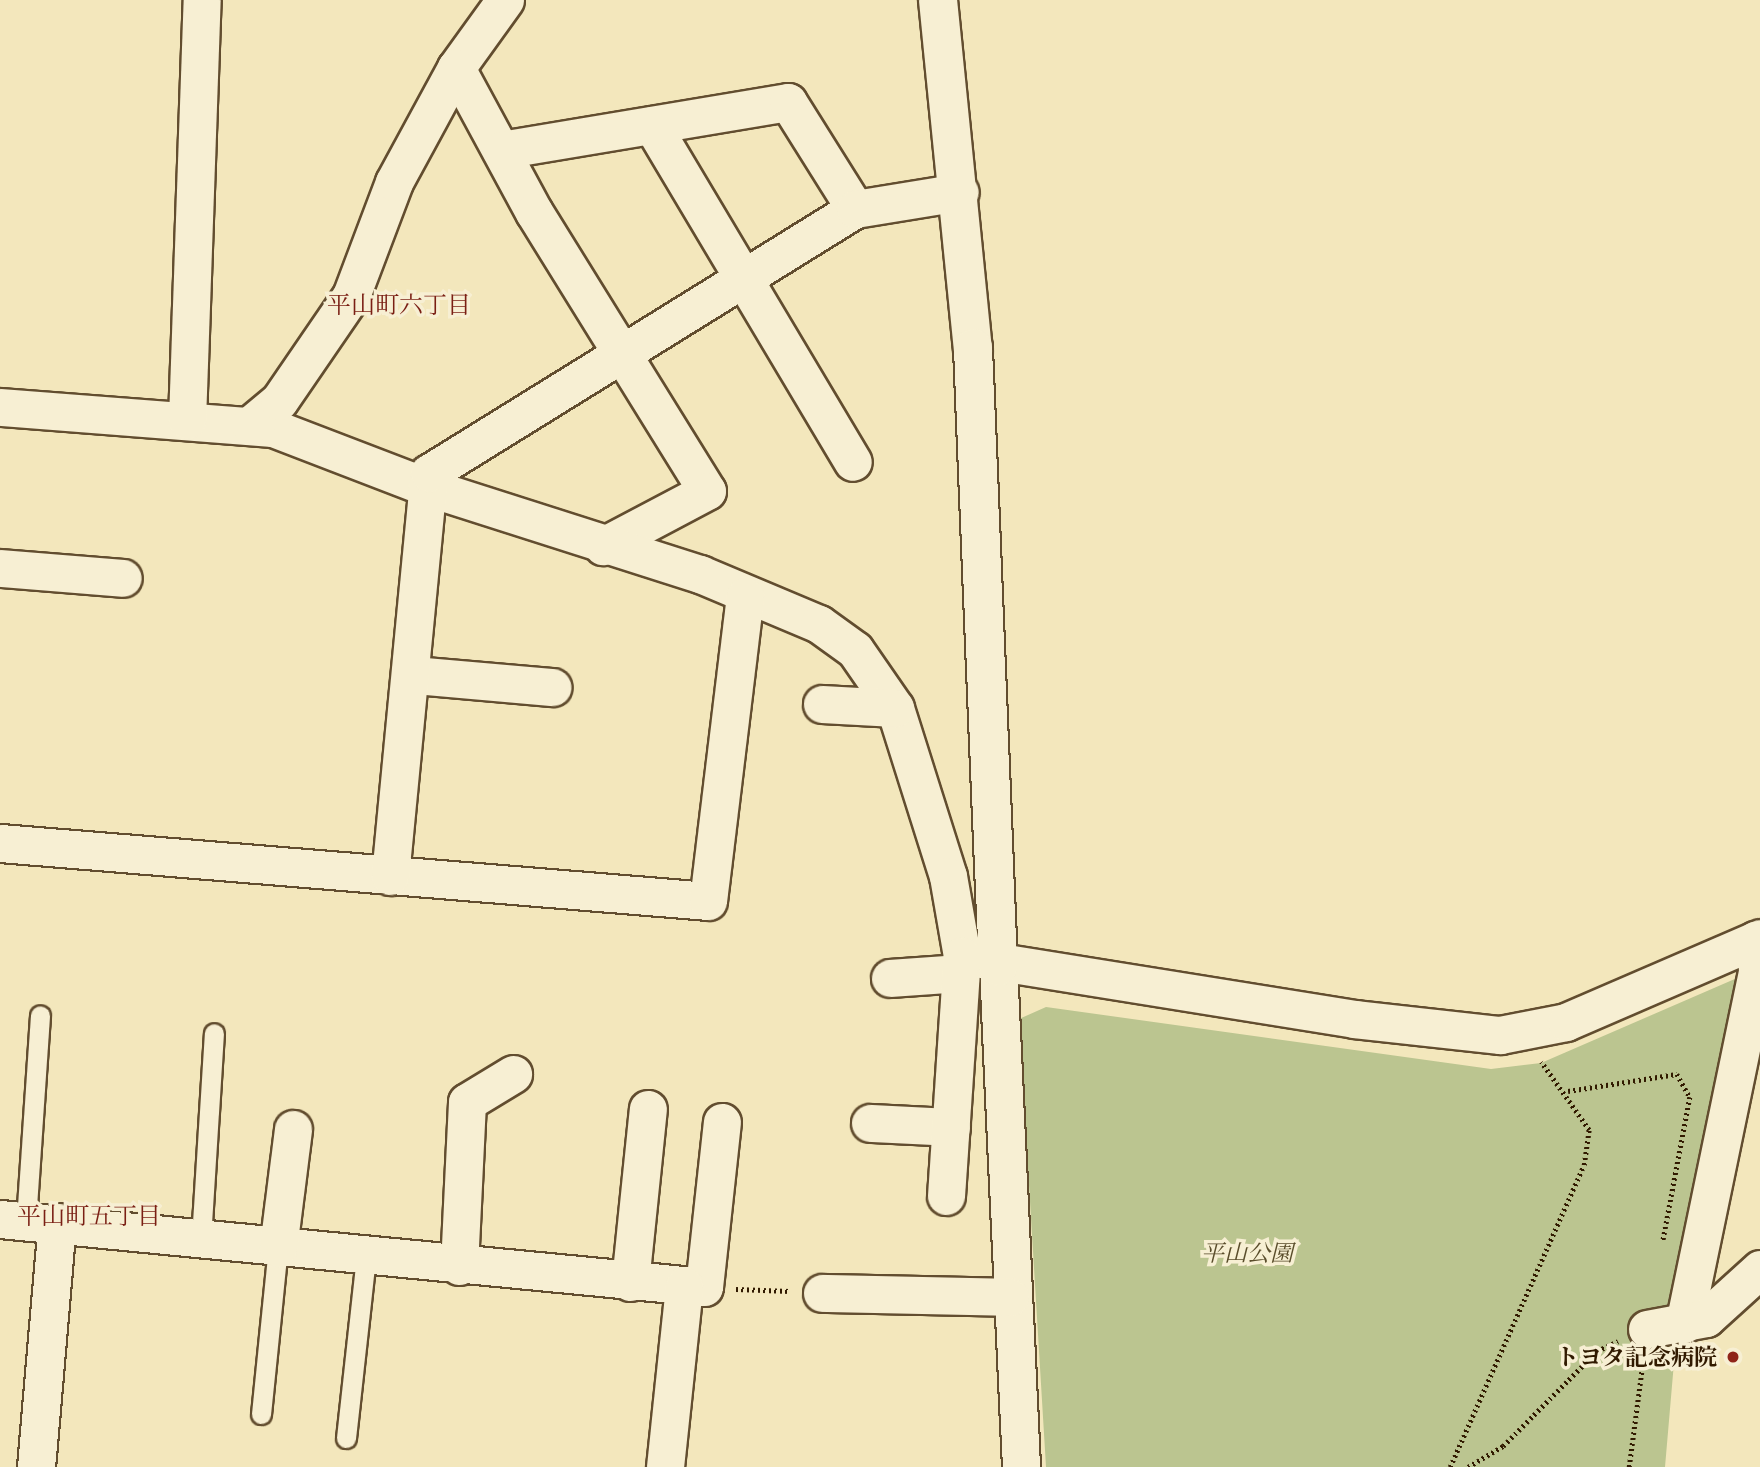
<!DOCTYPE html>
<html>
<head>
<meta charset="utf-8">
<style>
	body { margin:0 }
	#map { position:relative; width:1760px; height:1467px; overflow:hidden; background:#f3e7bc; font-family:"EB Garamond","Noto Serif JP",serif }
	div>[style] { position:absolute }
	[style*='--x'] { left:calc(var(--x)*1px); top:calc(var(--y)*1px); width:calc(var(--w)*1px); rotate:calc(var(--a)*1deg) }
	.green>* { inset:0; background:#bbc590 }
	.path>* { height:4.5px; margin-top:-2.25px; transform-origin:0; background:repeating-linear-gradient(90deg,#311a00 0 2px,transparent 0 5.5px) }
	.roads { filter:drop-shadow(2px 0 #624d2f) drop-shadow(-2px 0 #624d2f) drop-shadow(0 2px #624d2f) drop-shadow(0 -2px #624d2f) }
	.lane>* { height:19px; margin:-9.5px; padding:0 9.5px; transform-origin:9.5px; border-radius:9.5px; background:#f7efd3 }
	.street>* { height:37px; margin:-18.5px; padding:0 18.5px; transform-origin:18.5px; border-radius:18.5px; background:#f7efd3 }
	.secondary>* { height:38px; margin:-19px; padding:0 19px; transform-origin:19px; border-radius:19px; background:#f7efd3 }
	.dots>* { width:19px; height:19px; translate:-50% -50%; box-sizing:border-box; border:4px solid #f7efd3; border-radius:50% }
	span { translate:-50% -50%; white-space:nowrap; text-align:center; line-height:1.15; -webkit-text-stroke:7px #f7efd3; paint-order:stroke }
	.park-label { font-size:23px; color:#5a4d2b; font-style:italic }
	.poi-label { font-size:23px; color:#311a00; font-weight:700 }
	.right { translate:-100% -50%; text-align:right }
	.neighbourhood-label { font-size:24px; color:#7a1f14 }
</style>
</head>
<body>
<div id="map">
	<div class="green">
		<div style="clip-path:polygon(1744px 975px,1678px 1316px,1665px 1467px,1046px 1467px,1019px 1019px,1046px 1007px,1491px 1069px,1541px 1063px)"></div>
	</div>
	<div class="path">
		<div style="--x:1568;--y:1091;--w:110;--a:-8.9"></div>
		<div style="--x:1677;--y:1074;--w:26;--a:61"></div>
		<div style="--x:1690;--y:1097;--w:147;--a:100.6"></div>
		<div style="--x:736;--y:1289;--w:54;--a:2.1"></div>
		<div style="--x:1450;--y:1467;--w:330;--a:-66.1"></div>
		<div style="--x:1584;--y:1165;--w:35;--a:-82"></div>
		<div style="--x:1589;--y:1130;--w:83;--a:-125.2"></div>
		<div style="--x:1468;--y:1467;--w:41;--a:-31"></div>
		<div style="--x:1503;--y:1446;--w:134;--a:-45.3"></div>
		<div style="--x:1597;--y:1351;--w:23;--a:-25"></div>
		<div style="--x:1629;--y:1467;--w:108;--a:-82.5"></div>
	</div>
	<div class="roads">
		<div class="lane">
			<div style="--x:26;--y:1221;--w:206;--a:-86.1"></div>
			<div style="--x:201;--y:1239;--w:206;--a:-86.4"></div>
			<div style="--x:261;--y:1414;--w:167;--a:-84.2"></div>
			<div style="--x:346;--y:1438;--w:181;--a:-83.7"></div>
		</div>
		<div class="street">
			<div style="--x:505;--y:0;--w:84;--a:125.8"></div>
			<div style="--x:456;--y:68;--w:164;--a:61.6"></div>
			<div style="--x:534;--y:212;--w:328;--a:58.2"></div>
			<div style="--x:707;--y:491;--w:118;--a:152.1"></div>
			<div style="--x:652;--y:125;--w:392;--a:59.2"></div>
			<div style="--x:501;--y:150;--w:291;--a:-9.5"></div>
			<div style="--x:788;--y:102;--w:126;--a:57.9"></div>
			<div style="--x:0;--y:407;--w:274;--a:4.4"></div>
			<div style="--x:273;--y:428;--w:165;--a:21"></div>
			<div style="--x:427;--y:487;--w:287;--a:17.7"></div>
			<div style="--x:700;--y:574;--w:129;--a:22.8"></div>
			<div style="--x:819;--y:624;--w:44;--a:35.8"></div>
			<div style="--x:855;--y:650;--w:70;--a:55.4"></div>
			<div style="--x:895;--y:708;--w:176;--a:72.5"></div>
			<div style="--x:948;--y:876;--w:81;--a:80.1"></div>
			<div style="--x:962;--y:956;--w:397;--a:9.1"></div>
			<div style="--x:1354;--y:1019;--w:147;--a:6.3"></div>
			<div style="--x:1500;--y:1035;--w:67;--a:-11.1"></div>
			<div style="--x:1566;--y:1022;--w:211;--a:-23.4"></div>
			<div style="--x:187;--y:420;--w:420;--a:-88"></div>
			<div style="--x:250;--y:425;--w:38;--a:-40"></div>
			<div style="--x:279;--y:401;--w:127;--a:-55.6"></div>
			<div style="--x:351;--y:296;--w:122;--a:-69.3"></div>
			<div style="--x:394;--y:182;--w:130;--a:-61.5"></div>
			<div style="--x:0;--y:568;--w:123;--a:4.6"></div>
			<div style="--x:414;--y:675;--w:139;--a:5"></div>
			<div style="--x:822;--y:704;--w:73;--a:3.1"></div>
			<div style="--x:0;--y:843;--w:710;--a:4.68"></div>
			<div style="--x:708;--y:901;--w:307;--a:-83.1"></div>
			<div style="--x:390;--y:876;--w:405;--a:-84.5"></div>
			<div style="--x:429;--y:473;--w:501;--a:-31.79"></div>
			<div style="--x:855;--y:209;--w:106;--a:-9.2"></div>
			<div style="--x:998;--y:966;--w:502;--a:87.37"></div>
			<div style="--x:890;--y:978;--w:70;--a:-4.1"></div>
			<div style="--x:870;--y:1123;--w:81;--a:2.8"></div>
			<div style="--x:946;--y:1196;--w:241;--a:-86.2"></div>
			<div style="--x:0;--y:1219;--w:707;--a:5.52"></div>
			<div style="--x:704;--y:1287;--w:166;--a:-83.8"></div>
			<div style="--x:278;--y:1248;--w:120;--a:-82.8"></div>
			<div style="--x:459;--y:1266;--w:164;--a:-87.2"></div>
			<div style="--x:467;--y:1102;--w:54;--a:-31.3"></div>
			<div style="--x:630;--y:1282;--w:174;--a:-84.1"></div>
			<div style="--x:822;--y:1293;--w:188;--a:1.2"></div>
			<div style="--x:1684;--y:1324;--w:361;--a:-78.3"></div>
			<div style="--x:1757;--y:970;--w:30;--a:-94"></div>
			<div style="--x:1647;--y:1329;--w:60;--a:-10.6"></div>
			<div style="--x:1706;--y:1318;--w:73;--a:-42.2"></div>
			<div style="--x:36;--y:1467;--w:246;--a:-85.1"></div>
			<div style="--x:665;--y:1467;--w:182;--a:-84"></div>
		</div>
		<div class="secondary">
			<div style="--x:938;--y:0;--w:350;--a:84.3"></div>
			<div style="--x:973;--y:348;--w:619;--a:87.68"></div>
		</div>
	</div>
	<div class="dots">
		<div style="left:1733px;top:1357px;background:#8f2418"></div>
	</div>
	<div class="park-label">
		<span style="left:1247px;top:1253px">平山公園</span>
	</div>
	<div class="poi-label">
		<span class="right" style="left:1717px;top:1357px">トヨタ記念病院</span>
	</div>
	<div class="neighbourhood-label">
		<span style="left:399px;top:305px">平山町六丁目</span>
		<span style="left:89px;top:1216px">平山町五丁目</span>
	</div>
</div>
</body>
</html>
